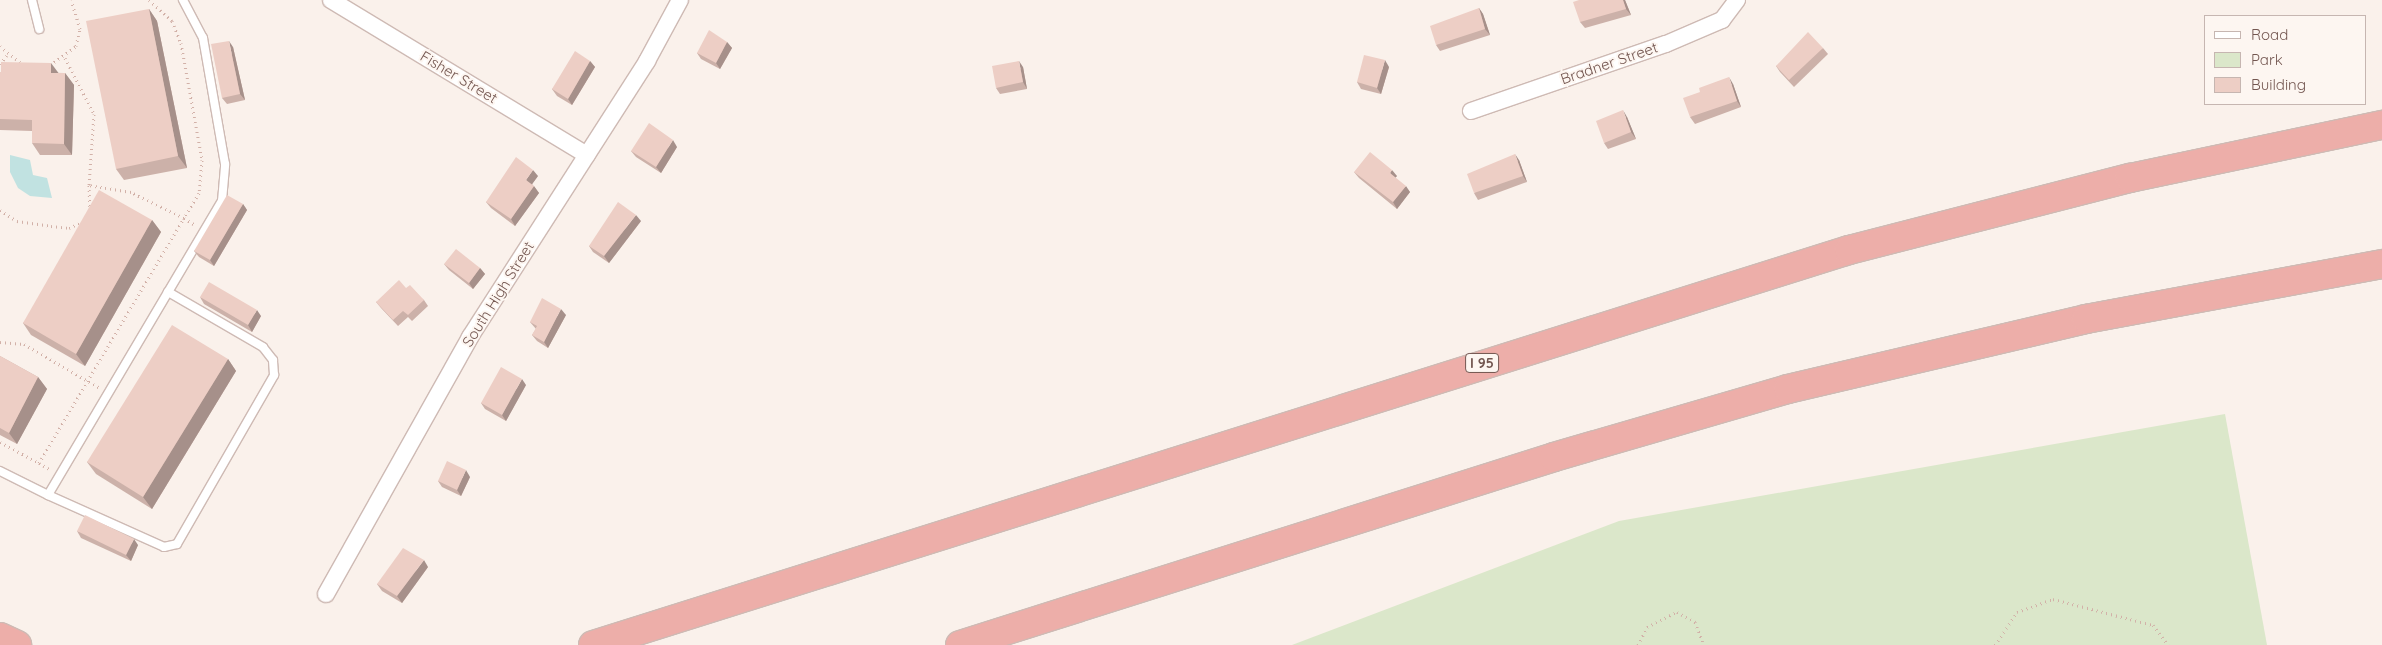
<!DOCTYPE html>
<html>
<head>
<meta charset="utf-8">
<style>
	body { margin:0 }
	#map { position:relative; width:2382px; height:645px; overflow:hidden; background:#faf1eb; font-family:Quicksand,sans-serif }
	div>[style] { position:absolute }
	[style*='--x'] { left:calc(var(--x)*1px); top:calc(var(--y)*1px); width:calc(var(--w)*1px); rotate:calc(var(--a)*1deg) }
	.green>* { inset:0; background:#dbe7ca }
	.water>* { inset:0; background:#c1e2e1 }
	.path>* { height:3px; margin-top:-1.5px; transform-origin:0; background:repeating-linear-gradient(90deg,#d2b1a8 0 1px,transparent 0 5px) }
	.roads { filter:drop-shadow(1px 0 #cebab4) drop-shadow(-1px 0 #cebab4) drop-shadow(0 1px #cebab4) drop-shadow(0 -1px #cebab4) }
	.lane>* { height:8px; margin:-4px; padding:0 4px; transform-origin:4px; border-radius:4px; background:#fff }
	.street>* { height:16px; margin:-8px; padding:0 8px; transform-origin:8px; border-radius:8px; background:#fff }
	.highway>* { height:28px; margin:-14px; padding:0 14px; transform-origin:14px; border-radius:14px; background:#edaea9 }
	.wall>* { inset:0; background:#ccb1a9 }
	.shaded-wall>* { inset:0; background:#a6908a }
	.building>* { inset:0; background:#edcec5 }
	span { translate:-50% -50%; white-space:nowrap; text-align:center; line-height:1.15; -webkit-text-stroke:4px #fdf6f1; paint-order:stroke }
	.shield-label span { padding:1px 4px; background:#fdf6f1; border:1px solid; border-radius:4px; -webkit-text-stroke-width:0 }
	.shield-label { font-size:14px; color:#735650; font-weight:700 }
	.street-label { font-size:15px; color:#735650 }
	.legend { position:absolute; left:2204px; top:15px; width:162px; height:90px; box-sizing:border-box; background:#fdf6f1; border:1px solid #c6b6b1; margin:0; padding:6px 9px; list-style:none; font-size:15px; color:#735650 }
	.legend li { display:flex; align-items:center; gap:10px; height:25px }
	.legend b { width:25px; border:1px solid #c6b6b1 }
</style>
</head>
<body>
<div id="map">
	<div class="green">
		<div style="clip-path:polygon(2225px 414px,2267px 645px,1292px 645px,1619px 521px)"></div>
	</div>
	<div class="water">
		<div style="clip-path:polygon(10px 155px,30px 160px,33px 175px,47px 178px,52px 198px,30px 196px,18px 188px,10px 172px)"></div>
	</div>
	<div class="path">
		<div style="--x:149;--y:0;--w:31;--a:42"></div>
		<div style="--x:172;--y:21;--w:24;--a:68"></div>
		<div style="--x:181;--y:43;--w:119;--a:79.8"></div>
		<div style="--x:202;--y:160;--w:33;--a:95"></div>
		<div style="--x:199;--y:193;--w:29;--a:121"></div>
		<div style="--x:184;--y:218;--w:13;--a:32"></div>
		<div style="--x:0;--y:46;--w:28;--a:39"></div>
		<div style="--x:65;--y:58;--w:63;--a:62.6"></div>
		<div style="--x:94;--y:114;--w:71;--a:94"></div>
		<div style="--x:0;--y:64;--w:11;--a:-52"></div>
		<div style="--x:50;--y:65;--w:32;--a:-36"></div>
		<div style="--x:76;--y:46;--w:17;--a:-77"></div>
		<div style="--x:80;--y:29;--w:30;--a:-107"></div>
		<div style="--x:0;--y:210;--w:20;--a:33"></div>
		<div style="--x:17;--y:221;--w:34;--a:8"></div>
		<div style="--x:51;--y:226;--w:18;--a:6"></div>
		<div style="--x:69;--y:228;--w:14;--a:-25"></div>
		<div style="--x:0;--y:342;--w:24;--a:5"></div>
		<div style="--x:24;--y:344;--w:88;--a:30.1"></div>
		<div style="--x:0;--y:442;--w:44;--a:28.3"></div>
		<div style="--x:39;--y:463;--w:285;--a:-59.4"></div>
		<div style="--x:184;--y:218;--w:59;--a:-153.9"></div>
		<div style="--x:131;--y:192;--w:43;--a:-170.5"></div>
		<div style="--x:89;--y:185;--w:23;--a:88"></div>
		<div style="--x:39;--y:463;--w:14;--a:30"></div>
		<div style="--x:1638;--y:645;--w:20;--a:-63"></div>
		<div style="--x:1647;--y:627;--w:34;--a:-27"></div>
		<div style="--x:1677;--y:612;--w:21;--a:29"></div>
		<div style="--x:1695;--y:622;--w:25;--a:69"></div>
		<div style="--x:1995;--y:645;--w:40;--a:-56"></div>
		<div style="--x:2017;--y:612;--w:38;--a:-20"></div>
		<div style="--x:2053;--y:599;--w:103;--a:14.6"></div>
		<div style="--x:2153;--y:625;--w:25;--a:53"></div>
	</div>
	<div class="roads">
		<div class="lane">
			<div style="--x:32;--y:0;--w:30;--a:76"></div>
			<div style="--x:0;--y:471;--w:54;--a:26.6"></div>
			<div style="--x:48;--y:495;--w:342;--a:-59.4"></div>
			<div style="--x:222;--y:201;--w:37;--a:-85"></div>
			<div style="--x:225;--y:164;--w:128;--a:-99.9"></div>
			<div style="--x:203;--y:38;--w:43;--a:-117.8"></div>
			<div style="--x:48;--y:495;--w:127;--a:24.1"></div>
			<div style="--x:164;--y:547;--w:13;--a:-13"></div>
			<div style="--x:177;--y:544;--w:195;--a:-60.1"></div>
			<div style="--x:274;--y:375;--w:15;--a:-94"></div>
			<div style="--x:273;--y:360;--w:16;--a:-128"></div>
			<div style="--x:263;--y:347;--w:110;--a:-149.9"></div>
		</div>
		<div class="street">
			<div style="--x:331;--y:0;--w:299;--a:31.2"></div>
			<div style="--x:1471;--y:111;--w:206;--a:-19"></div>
			<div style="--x:1666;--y:44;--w:61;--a:-23.2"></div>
			<div style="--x:1722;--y:20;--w:25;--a:-53"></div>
			<div style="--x:326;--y:594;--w:295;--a:-60.7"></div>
			<div style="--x:470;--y:337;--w:328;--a:-57.3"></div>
			<div style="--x:647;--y:61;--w:69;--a:-61.6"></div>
		</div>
		<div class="highway">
			<div style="--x:0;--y:637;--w:19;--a:25"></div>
			<div style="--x:593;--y:645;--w:1317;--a:-17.46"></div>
			<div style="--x:1849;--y:250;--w:290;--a:-14.4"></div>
			<div style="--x:2130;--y:178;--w:258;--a:-11.9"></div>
			<div style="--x:960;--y:645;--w:623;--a:-17.56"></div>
			<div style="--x:1554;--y:457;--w:244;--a:-16.2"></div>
			<div style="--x:1788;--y:389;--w:306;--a:-13.2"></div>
			<div style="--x:2086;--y:319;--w:301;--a:-10.5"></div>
		</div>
	</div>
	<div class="wall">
		<div style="clip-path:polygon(1579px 0,1625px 0,1631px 15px,1585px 28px,1580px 22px)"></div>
		<div style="clip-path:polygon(1479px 8px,1483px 14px,1490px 35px,1440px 51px,1436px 45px)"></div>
		<div style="clip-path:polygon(149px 9px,157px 21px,187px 168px,124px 180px,116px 169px)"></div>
		<div style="clip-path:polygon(727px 42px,732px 48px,720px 69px,701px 59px,697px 53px)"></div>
		<div style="clip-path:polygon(233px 47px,245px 100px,227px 104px,222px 98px)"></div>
		<div style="clip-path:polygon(1823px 48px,1828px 54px,1794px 87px,1780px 72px,1776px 66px)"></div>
		<div style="clip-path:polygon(590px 61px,595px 67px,572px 105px,557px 96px,552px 89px)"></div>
		<div style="clip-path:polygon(1023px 67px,1027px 89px,1000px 94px,996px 88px)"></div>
		<div style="clip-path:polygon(1389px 67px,1381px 94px,1361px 89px,1357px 82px)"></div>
		<div style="clip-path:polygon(0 72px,65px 73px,74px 85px,72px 155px,40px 155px,32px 143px,32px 131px,0 130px)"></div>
		<div style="clip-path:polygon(1733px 84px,1741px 107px,1695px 124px,1690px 117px)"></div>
		<div style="clip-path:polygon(1627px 117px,1636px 139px,1608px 149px,1604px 143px)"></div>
		<div style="clip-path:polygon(677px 147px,661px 173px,636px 157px,631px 151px)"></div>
		<div style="clip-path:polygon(1519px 160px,1527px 182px,1478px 200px,1474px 193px)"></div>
		<div style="clip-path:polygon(1354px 172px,1397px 176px,1395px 178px,1410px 192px,1397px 209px,1359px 178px)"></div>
		<div style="clip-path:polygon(538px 176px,532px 184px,539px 193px,515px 226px,491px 208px,486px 202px)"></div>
		<div style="clip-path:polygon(243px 204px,247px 210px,214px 266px,199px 257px,194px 251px)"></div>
		<div style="clip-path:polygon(152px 220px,161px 232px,85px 366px,31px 335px,23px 323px)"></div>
		<div style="clip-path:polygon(641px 221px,609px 263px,593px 252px,589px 246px)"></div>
		<div style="clip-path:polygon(444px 264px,480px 268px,485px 274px,473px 289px,449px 270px)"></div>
		<div style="clip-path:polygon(406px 288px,424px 300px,428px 306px,412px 321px,408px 317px,398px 326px,381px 308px,376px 302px)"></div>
		<div style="clip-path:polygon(200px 297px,261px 316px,252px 332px,204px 304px)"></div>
		<div style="clip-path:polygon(566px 315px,548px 348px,537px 341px,532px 335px,536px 329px,530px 322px)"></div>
		<div style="clip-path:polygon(0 356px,38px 377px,47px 389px,17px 444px,0 435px)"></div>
		<div style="clip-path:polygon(228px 359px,236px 371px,152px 509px,96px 474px,87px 462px)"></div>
		<div style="clip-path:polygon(526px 385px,506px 421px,485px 409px,481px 403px)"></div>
		<div style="clip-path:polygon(470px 477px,461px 496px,442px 487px,438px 481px)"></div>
		<div style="clip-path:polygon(77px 531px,138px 545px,131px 561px,81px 538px)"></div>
		<div style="clip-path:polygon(428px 567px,402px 603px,382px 591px,377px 584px)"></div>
	</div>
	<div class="shaded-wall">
		<div style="clip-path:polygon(1623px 0,1625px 0,1631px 15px,1626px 9px)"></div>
		<div style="clip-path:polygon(1479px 8px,1483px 14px,1490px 35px,1485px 29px)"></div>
		<div style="clip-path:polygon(149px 9px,157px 21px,187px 168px,178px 156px)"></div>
		<div style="clip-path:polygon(229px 41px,233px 47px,245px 100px,240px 94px)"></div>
		<div style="clip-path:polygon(727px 42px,732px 48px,720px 69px,716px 63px)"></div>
		<div style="clip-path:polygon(1385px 60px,1389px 67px,1381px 94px,1377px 88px)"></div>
		<div style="clip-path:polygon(590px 61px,595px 67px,572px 105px,568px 99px)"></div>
		<div style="clip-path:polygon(1019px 61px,1023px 67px,1027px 89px,1023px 82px)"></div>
		<div style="clip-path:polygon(51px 63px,60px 75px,51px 73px)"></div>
		<div style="clip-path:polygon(65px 73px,74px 85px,72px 155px,64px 144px)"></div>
		<div style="clip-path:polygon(1729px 77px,1733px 84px,1741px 107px,1737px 101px)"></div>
		<div style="clip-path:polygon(1623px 110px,1627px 117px,1636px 139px,1631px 132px)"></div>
		<div style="clip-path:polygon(673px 140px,677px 147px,661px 173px,656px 167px)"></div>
		<div style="clip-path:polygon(1515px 154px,1519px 160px,1527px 182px,1523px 176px)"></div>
		<div style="clip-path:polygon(533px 170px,538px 176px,530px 187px,526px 180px)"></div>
		<div style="clip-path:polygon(1392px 170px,1397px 176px,1394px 179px,1390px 173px)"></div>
		<div style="clip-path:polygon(534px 186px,539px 193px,515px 226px,511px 219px)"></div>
		<div style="clip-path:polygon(1406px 186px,1410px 192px,1397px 209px,1393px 202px)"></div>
		<div style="clip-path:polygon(243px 204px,247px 210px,214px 266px,210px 260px)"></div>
		<div style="clip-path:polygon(636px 215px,641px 221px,609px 263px,604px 256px)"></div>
		<div style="clip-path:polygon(152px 220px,161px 232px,85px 366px,76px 354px)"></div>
		<div style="clip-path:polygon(480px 268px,485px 274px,473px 289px,469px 283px)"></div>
		<div style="clip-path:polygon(561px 309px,566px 315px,548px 348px,544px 342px)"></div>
		<div style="clip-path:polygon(257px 310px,261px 316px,252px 332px,248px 325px)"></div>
		<div style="clip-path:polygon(228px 359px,236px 371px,152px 509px,143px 497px)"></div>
		<div style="clip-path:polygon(38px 377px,47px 389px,17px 444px,9px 433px)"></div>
		<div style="clip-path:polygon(522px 379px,526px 385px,506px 421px,502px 415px)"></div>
		<div style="clip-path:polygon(466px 470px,470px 477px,461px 496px,457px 490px)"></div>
		<div style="clip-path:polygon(134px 539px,138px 545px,131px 561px,126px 555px)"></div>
		<div style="clip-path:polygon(424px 560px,428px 567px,402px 603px,397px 596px)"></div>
	</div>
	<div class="building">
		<div style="clip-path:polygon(1579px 0,1623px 0,1626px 9px,1580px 22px,1573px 2px)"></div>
		<div style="clip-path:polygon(1479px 8px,1485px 29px,1436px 45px,1430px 26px)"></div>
		<div style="clip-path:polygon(149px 9px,178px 156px,116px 169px,86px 21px)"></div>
		<div style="clip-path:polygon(709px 30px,727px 42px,716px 63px,697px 53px)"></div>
		<div style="clip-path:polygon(1808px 32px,1823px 48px,1789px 80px,1776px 66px)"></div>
		<div style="clip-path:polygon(229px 41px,240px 94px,222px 98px,211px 44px)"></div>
		<div style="clip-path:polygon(575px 51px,590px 61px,568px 99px,552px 89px)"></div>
		<div style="clip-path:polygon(1364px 55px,1385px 60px,1377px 88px,1357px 82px)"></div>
		<div style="clip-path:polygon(1019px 61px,1023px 82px,996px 88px,992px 66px)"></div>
		<div style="clip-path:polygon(1px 62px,51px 63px,51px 73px,65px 73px,64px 144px,32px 143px,32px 120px,0 119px,0 72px,1px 72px)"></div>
		<div style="clip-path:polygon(1729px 77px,1737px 101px,1690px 117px,1683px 98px,1700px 92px,1699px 88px)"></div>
		<div style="clip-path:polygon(1623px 110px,1631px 132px,1604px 143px,1596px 121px)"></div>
		<div style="clip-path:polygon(649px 123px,673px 140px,656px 167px,631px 151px)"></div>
		<div style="clip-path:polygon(1370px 152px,1392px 170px,1390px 173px,1406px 186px,1393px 202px,1354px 172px)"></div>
		<div style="clip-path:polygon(1515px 154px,1523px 176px,1474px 193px,1467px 174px)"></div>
		<div style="clip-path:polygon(516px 157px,533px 170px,526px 180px,534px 186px,511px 219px,486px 202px)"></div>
		<div style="clip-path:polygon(99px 190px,152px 220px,76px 354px,23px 323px)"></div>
		<div style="clip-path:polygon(227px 195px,243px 204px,210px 260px,194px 251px)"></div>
		<div style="clip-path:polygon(618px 202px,636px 215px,604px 256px,589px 246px)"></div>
		<div style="clip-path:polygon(456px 249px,480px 268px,469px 283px,444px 264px)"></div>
		<div style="clip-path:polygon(399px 280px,406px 288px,410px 285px,424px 300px,408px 315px,403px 311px,393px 320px,376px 302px)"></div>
		<div style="clip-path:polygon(209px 282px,257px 310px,248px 325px,200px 297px)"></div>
		<div style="clip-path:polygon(542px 298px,561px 309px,544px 342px,532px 335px,537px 326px,530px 322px)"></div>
		<div style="clip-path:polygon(172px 325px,228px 359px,143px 497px,87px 462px)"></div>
		<div style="clip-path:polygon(0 356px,38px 377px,9px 433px,0 428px)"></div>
		<div style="clip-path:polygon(501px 367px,522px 379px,502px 415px,481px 403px)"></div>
		<div style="clip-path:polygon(447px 461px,466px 470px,457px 490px,438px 481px)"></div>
		<div style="clip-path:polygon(85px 515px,134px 539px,126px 555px,77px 531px)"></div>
		<div style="clip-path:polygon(403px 548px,424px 560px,397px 596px,377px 584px)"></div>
	</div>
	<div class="shield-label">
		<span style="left:1482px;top:363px">I 95</span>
	</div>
	<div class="street-label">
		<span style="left:1609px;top:63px;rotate:-19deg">Bradner Street</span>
		<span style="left:459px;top:77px;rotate:31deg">Fisher Street</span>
		<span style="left:498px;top:294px;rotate:-58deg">South High Street</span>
	</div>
	<ul class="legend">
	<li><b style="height:6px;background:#fff"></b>Road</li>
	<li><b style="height:14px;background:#dbe7ca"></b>Park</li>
	<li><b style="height:14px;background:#edcec5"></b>Building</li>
	</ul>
</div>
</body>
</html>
